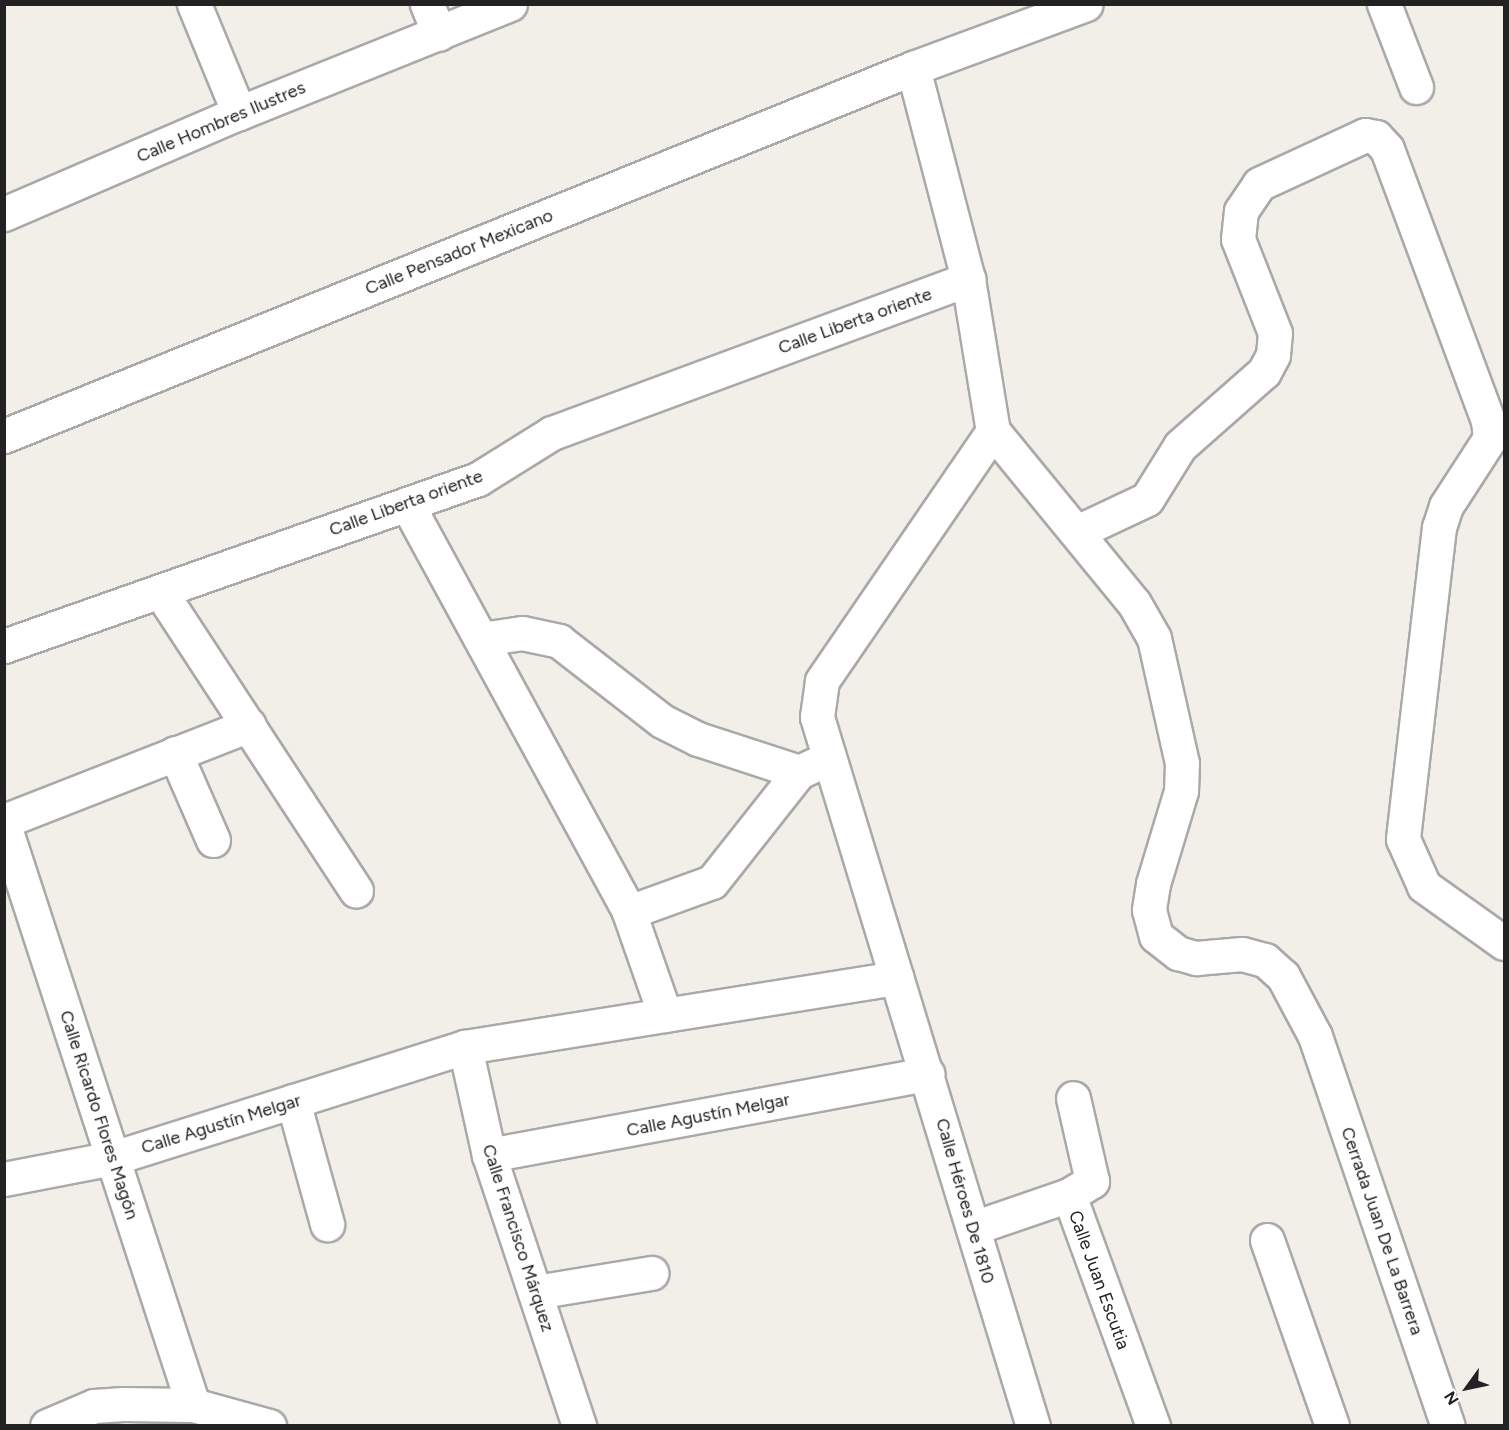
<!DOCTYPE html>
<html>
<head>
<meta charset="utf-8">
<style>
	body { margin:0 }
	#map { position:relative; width:1509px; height:1430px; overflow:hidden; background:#f2efe9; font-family:Figtree,sans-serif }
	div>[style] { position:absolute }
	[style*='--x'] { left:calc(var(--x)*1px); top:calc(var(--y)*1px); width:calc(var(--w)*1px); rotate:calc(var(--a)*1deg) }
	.roads { filter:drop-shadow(2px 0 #a9a9a9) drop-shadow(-2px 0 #a9a9a9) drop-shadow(0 2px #a9a9a9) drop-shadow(0 -2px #a9a9a9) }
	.minor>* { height:33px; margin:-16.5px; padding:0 16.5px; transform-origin:16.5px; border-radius:16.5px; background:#fff }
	span { translate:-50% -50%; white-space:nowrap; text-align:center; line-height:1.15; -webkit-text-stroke:4.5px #fff; paint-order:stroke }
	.street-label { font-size:18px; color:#222 }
	.frame { position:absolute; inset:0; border:6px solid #222; pointer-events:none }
	.north { position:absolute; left:1437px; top:1358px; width:60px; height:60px; -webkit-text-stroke:4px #fff; paint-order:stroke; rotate:237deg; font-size:16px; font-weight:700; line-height:24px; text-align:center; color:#222 }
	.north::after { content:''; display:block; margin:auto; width:21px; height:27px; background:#222; clip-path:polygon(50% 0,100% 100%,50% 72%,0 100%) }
</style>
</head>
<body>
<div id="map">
	<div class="roads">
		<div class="minor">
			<div style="--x:194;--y:4;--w:118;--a:67.6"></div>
			<div style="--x:427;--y:4;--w:32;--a:68"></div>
			<div style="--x:1384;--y:4;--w:89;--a:68.9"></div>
			<div style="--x:913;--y:68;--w:218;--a:75.4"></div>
			<div style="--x:968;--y:279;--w:154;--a:80.7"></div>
			<div style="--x:993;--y:431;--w:303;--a:124.4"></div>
			<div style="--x:822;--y:681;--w:36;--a:98"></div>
			<div style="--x:817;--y:717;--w:741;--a:73.06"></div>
			<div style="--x:4;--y:214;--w:256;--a:-23.3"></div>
			<div style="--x:239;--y:113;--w:292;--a:-21.9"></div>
			<div style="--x:993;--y:431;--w:222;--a:50.7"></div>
			<div style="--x:1134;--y:603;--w:40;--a:60.3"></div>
			<div style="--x:1154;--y:638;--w:128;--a:77.4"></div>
			<div style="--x:1182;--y:763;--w:28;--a:92"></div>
			<div style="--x:1181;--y:791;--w:97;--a:106.8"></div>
			<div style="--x:1153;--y:884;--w:26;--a:99"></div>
			<div style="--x:1149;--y:910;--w:27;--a:75"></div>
			<div style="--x:1156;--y:936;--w:28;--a:38"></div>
			<div style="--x:1178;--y:953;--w:19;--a:16"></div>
			<div style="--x:1196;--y:958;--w:46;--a:-5"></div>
			<div style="--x:1242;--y:954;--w:24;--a:15"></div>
			<div style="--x:1265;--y:960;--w:24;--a:42"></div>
			<div style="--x:1283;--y:976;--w:68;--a:61.9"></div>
			<div style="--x:1315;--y:1036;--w:412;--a:71.2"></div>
			<div style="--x:4;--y:436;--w:981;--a:-22.04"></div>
			<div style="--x:913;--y:68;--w:184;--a:-20.3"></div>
			<div style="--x:407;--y:504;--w:464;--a:61.4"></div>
			<div style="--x:629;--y:912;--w:88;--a:-19.9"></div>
			<div style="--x:712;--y:882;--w:140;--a:-51.7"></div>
			<div style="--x:799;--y:772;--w:31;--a:-25"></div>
			<div style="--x:1077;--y:532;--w:77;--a:-25.2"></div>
			<div style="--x:1147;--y:499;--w:62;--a:-58.1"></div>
			<div style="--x:1180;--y:446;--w:112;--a:-41.4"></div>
			<div style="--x:1264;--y:372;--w:19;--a:-62"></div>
			<div style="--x:1273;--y:355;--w:22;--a:-85"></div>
			<div style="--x:1275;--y:333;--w:101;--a:-111.5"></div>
			<div style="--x:1238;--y:239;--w:28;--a:-84"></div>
			<div style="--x:1241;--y:211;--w:32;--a:-56"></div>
			<div style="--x:1259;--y:184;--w:117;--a:-24.8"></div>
			<div style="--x:1365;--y:135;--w:11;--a:10"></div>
			<div style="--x:1376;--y:137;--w:16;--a:47"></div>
			<div style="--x:1387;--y:149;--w:289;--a:69.6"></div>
			<div style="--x:1488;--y:420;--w:18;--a:84"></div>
			<div style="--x:1490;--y:438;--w:81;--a:122.9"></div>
			<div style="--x:1446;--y:506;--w:22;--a:108"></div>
			<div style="--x:1439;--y:527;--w:314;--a:96.6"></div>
			<div style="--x:1403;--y:839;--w:51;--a:65.9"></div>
			<div style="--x:1424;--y:886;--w:98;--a:35.5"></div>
			<div style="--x:160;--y:591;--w:358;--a:56.8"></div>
			<div style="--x:481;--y:639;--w:41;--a:-8.3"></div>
			<div style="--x:522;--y:633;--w:38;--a:12"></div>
			<div style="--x:559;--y:641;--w:130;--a:37.8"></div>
			<div style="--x:662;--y:721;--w:40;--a:26.6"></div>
			<div style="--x:698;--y:739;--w:106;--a:18.1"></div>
			<div style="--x:4;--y:646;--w:503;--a:-19.41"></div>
			<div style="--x:478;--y:479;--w:87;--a:-31.9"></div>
			<div style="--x:552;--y:433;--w:444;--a:-20.3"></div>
			<div style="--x:175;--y:753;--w:95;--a:66.4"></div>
			<div style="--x:4;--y:821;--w:263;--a:-21.4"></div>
			<div style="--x:4;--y:825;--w:610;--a:71.95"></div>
			<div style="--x:629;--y:912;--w:109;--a:70.7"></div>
			<div style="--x:465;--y:1047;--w:111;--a:77.5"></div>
			<div style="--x:489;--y:1155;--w:286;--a:71.6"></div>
			<div style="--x:293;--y:1101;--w:128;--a:74.5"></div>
			<div style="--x:489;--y:1155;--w:446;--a:-10.5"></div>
			<div style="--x:4;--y:1179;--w:111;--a:-10.9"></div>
			<div style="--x:113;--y:1158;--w:369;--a:-17.5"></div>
			<div style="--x:465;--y:1047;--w:437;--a:-9.1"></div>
			<div style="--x:1069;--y:1195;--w:246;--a:70"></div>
			<div style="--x:973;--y:1228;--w:102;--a:-19"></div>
			<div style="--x:1069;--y:1195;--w:27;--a:-31"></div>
			<div style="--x:1092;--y:1181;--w:85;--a:-102.9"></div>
			<div style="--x:1267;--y:1240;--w:197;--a:70.7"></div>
			<div style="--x:535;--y:1292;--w:118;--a:-9.3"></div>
			<div style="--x:47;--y:1426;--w:51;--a:-23.1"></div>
			<div style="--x:94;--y:1406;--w:29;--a:-4"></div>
			<div style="--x:123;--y:1404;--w:70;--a:0.8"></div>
			<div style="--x:193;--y:1405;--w:79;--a:15.4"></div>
		</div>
	</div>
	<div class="street-label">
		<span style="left:221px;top:122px;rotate:-23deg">Calle Hombres Ilustres</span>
		<span style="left:459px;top:252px;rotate:-22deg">Calle Pensador Mexicano</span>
		<span style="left:855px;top:321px;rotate:-20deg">Calle Liberta oriente</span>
		<span style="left:406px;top:503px;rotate:-20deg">Calle Liberta oriente</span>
		<span style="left:99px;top:1115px;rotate:72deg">Calle Ricardo Flores Magón</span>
		<span style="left:708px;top:1115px;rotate:-11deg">Calle Agustín Melgar</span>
		<span style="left:221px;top:1124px;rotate:-17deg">Calle Agustín Melgar</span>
		<span style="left:965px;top:1201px;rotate:74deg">Calle Héroes De 1810</span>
		<span style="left:1382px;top:1231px;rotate:71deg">Cerrada Juan De La Barrera</span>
		<span style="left:518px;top:1238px;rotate:72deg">Calle Francisco Márquez</span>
		<span style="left:1099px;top:1280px;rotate:70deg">Calle Juan Escutia</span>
	</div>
	<div class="frame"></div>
	<div class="north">N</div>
</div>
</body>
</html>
